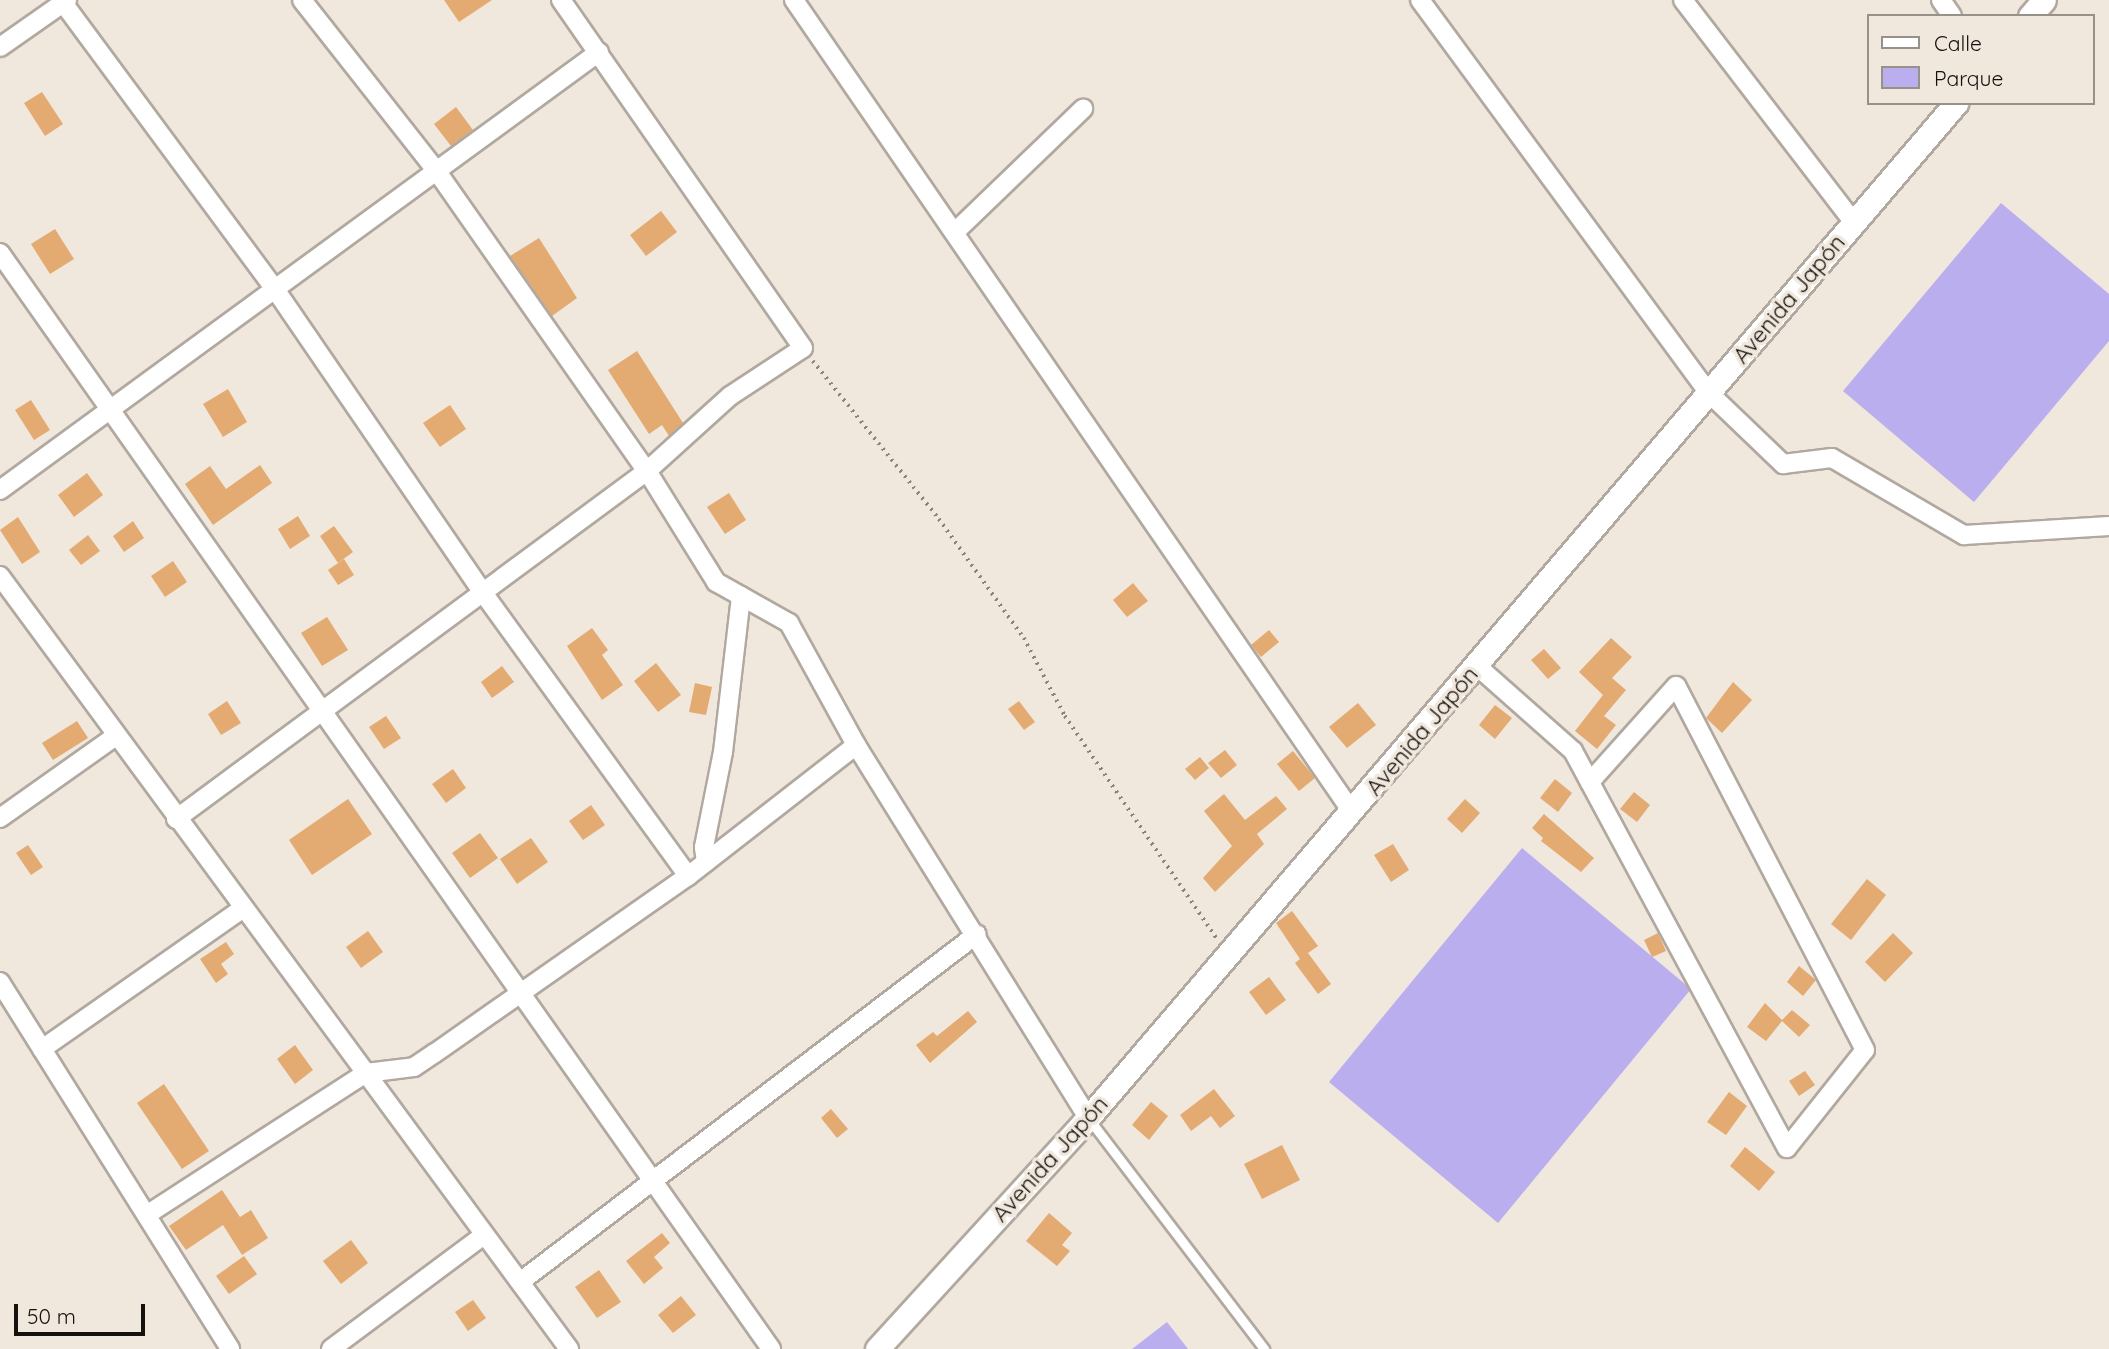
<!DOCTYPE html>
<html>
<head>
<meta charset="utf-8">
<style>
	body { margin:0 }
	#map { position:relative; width:2109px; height:1349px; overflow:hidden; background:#f0e7dd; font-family:Quicksand,sans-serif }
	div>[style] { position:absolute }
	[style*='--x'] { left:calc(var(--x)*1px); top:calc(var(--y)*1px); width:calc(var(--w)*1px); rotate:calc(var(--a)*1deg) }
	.green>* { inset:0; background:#bbaeef }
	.building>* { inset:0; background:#e3ab71 }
	.path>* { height:3.5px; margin-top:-1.75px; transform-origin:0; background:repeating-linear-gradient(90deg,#8a837d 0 2px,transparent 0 7px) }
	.roads { filter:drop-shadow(2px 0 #b1a89f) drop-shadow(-2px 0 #b1a89f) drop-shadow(0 2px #b1a89f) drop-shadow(0 -2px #b1a89f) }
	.service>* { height:9px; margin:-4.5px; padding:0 4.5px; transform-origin:4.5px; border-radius:4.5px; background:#fff }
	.minor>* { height:18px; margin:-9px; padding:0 9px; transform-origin:9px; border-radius:9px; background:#fff }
	.tertiary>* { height:23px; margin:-11.5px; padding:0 11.5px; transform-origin:11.5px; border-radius:11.5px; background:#fff }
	span { translate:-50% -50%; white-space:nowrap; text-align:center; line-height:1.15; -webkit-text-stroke:7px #f0e7dd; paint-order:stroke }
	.street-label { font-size:23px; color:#14110e }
	.legend { position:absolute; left:1867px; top:14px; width:228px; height:91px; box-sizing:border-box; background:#f0e7dd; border:2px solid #98918a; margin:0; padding:9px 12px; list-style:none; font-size:21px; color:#14110e }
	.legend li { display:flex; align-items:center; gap:14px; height:35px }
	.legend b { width:35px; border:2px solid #98918a }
	.scale { position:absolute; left:14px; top:1304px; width:131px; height:32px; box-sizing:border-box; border:4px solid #14110e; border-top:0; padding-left:9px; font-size:21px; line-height:24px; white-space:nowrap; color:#14110e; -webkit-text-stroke:5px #f0e7dd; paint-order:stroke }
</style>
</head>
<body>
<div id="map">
	<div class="green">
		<div style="clip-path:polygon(2001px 203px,2109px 294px,2109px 341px,1974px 502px,1843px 391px)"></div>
		<div style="clip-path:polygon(1522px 848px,1691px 989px,1498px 1223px,1329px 1082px)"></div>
		<div style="clip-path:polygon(1167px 1322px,1188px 1349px,1132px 1349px)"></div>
	</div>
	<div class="building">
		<div style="clip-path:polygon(444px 0,492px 0,459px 22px)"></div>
		<div style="clip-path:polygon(42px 92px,63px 124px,45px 136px,24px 103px)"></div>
		<div style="clip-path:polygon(456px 107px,473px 130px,451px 146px,434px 124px)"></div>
		<div style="clip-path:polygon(661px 211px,677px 232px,646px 256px,630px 235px)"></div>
		<div style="clip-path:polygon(55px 229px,74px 259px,50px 274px,31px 244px)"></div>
		<div style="clip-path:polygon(539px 238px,577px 298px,552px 316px,510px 256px)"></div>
		<div style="clip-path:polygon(637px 351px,683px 423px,669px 436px,662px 425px,649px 434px,608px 370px)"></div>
		<div style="clip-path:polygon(228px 389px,247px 422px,223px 437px,203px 404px)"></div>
		<div style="clip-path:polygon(31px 400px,50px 430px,34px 440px,15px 410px)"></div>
		<div style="clip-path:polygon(450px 405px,466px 429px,440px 447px,423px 423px)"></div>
		<div style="clip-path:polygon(260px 465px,272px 483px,213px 525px,185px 484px,210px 466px,226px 489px)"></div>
		<div style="clip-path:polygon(87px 473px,103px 495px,74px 517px,58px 495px)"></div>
		<div style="clip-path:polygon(729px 493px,746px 520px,725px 534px,707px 507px)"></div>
		<div style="clip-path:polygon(298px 516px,310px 536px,290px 549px,278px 529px)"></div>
		<div style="clip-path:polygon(18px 517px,40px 552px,22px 564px,0 530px)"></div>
		<div style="clip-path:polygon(133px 521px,144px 538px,124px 552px,113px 536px)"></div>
		<div style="clip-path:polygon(334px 526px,353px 552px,338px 563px,320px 536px)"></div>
		<div style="clip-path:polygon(88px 535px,100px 551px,81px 565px,69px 550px)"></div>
		<div style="clip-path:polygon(344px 559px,354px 575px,338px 585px,328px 570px)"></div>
		<div style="clip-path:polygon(173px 561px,187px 582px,165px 597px,151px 576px)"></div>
		<div style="clip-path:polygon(1133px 583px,1148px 601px,1127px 617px,1113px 600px)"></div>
		<div style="clip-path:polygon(327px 617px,348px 650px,322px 666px,301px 633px)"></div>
		<div style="clip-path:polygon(592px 628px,608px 650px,602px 655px,623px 685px,602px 700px,567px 646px)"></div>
		<div style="clip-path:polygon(1269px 630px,1279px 642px,1261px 657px,1251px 645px)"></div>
		<div style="clip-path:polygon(1611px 638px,1632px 657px,1612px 678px,1626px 690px,1604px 716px,1616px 725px,1597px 749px,1575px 731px,1603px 695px,1579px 672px)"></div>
		<div style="clip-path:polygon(1544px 649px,1561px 668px,1548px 679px,1531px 660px)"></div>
		<div style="clip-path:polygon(656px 663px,681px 695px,658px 712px,634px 681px)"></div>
		<div style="clip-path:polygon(502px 666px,514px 682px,492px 698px,481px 682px)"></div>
		<div style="clip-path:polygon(1733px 682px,1752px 700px,1722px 733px,1706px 718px)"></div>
		<div style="clip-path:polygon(695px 683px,712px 687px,706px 715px,689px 712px)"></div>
		<div style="clip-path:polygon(227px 701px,241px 723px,221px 735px,208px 714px)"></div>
		<div style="clip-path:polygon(1019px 701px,1035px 722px,1024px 730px,1008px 709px)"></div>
		<div style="clip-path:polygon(1358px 703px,1376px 725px,1347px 748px,1329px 727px)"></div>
		<div style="clip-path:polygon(1495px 705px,1512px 718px,1495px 739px,1479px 725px)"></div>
		<div style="clip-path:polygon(386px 716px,401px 738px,384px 749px,369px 727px)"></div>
		<div style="clip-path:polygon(77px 721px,88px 738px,53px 760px,42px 743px)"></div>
		<div style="clip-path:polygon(1225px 750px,1237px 765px,1221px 778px,1208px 763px)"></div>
		<div style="clip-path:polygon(1293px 751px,1315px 778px,1299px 791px,1277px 764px)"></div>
		<div style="clip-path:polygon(1200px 757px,1209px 768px,1195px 780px,1185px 769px)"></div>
		<div style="clip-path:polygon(453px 769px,466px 788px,446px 803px,432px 784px)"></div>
		<div style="clip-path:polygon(1555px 779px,1572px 793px,1558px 812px,1540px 798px)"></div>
		<div style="clip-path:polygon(1634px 792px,1650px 805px,1637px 822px,1620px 809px)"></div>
		<div style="clip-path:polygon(1224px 794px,1245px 820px,1276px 796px,1287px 809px,1257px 834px,1264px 844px,1215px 892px,1203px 878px,1232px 846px,1204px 811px)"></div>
		<div style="clip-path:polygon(348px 799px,372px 834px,312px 875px,289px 840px)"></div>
		<div style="clip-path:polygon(1465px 799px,1480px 813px,1462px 833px,1447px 819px)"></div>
		<div style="clip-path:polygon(591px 805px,605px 825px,583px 840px,569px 821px)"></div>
		<div style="clip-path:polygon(1544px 814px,1594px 858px,1581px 872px,1541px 841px,1543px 838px,1532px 828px)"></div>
		<div style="clip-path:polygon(480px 833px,498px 858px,470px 878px,452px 853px)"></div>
		<div style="clip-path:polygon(531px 838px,548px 862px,517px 884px,500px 859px)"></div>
		<div style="clip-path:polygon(1393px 844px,1409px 870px,1391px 882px,1374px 855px)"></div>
		<div style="clip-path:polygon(28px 845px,43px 867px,31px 875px,16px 853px)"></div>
		<div style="clip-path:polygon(1867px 879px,1886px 895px,1851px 940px,1831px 924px)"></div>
		<div style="clip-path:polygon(1292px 911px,1318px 946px,1308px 953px,1331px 984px,1318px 994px,1295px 963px,1300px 959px,1276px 923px)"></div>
		<div style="clip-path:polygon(368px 931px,383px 952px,361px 968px,346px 947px)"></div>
		<div style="clip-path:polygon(1658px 933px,1666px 951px,1652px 957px,1644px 940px)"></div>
		<div style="clip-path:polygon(1893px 933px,1913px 953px,1885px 982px,1865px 962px)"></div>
		<div style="clip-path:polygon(226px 942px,234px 954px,221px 964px,228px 974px,216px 983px,200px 959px)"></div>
		<div style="clip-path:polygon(1799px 966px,1816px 980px,1803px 996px,1787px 982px)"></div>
		<div style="clip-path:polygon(1269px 977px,1286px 1000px,1266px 1015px,1249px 992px)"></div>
		<div style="clip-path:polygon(1765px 1003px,1782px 1020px,1792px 1010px,1810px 1025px,1799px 1037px,1782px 1021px,1766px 1041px,1747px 1027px)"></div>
		<div style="clip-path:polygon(968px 1011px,977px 1022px,930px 1063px,916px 1045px,933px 1032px,937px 1036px)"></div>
		<div style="clip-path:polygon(295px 1045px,313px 1070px,295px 1084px,277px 1059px)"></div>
		<div style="clip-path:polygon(1805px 1071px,1815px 1085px,1799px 1096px,1789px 1081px)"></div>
		<div style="clip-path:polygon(164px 1084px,209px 1151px,182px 1169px,137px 1103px)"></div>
		<div style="clip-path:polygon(1214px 1089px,1235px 1116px,1220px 1128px,1211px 1116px,1191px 1131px,1180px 1115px)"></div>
		<div style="clip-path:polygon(1729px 1092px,1747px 1106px,1726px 1135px,1707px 1122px)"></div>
		<div style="clip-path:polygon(1151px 1102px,1168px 1116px,1149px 1140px,1132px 1125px)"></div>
		<div style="clip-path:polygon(831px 1109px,848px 1129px,837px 1138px,821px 1118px)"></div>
		<div style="clip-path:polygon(1282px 1145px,1300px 1180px,1262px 1199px,1244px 1164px)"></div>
		<div style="clip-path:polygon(1745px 1147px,1775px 1172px,1759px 1191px,1730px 1166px)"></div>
		<div style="clip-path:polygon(222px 1190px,240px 1217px,251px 1210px,268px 1238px,242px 1255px,223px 1225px,186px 1250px,169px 1226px)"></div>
		<div style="clip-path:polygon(1049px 1213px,1072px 1233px,1062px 1245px,1070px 1251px,1057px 1266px,1026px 1241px)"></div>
		<div style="clip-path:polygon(662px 1233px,670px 1243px,654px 1257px,663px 1268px,644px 1284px,626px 1261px)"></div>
		<div style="clip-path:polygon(351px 1240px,368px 1263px,341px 1284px,323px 1261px)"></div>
		<div style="clip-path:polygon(244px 1256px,257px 1274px,229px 1294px,216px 1276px)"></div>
		<div style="clip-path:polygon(599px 1270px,621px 1302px,597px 1318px,575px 1287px)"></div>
		<div style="clip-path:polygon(681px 1296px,696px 1315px,673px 1333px,658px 1315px)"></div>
		<div style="clip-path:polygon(473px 1300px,486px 1318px,468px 1331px,455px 1312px)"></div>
	</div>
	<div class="path">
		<div style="--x:813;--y:361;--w:202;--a:51.4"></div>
		<div style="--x:939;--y:519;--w:146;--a:54.5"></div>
		<div style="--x:1024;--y:638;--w:88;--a:62.3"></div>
		<div style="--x:1065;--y:716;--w:270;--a:55.7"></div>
	</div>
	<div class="roads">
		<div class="service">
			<div style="--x:1089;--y:1119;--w:289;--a:52.7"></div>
		</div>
		<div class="minor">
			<div style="--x:61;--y:0;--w:363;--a:53.5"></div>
			<div style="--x:277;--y:292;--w:366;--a:55.6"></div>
			<div style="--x:484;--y:594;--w:348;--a:54.1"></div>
			<div style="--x:302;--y:0;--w:220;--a:51.8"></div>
			<div style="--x:438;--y:173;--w:364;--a:55"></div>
			<div style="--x:647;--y:471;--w:131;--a:58.1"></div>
			<div style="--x:716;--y:582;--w:84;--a:29.3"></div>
			<div style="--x:789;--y:623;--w:139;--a:61.2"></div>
			<div style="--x:856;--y:745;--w:439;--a:58.1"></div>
			<div style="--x:794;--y:0;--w:985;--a:55.5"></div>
			<div style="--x:1420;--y:0;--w:488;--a:53.7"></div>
			<div style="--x:1709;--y:393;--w:103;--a:43.8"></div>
			<div style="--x:1783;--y:464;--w:49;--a:-7"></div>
			<div style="--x:1832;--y:458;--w:153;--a:30.3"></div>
			<div style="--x:1964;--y:535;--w:145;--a:-3.6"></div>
			<div style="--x:1683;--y:0;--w:281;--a:52.5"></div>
			<div style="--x:1941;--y:0;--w:19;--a:55"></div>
			<div style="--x:0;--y:47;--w:82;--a:-35"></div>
			<div style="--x:955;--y:232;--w:178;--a:-43.9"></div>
			<div style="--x:0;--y:253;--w:1340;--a:54.87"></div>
			<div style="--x:0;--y:490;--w:742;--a:-36.17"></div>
			<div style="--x:0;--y:576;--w:960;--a:53.64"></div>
			<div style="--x:1477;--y:666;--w:128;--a:41.5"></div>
			<div style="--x:1573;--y:751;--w:451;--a:61.7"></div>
			<div style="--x:1787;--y:1148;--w:125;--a:-51.5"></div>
			<div style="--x:1865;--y:1050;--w:410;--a:-117.4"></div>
			<div style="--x:1676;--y:686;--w:129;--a:131.9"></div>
			<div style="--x:0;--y:818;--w:142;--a:-35.3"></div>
			<div style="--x:176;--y:819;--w:586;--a:-36.46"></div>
			<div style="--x:647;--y:471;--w:112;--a:-42.1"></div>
			<div style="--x:730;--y:396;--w:87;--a:-33.3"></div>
			<div style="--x:803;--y:348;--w:424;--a:-124.8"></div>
			<div style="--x:706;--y:862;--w:15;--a:-98"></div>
			<div style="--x:704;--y:847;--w:97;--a:-78.7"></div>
			<div style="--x:723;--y:752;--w:157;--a:-83.4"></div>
			<div style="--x:0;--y:982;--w:433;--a:57.9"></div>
			<div style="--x:42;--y:1049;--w:246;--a:-35"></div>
			<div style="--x:148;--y:1214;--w:260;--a:-32.9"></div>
			<div style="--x:366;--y:1073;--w:48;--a:-7.1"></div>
			<div style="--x:414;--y:1067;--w:25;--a:-34"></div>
			<div style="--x:435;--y:1053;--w:309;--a:-35"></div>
			<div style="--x:688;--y:876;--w:213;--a:-37.9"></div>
			<div style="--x:520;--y:1282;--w:574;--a:-37.29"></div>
			<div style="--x:331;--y:1349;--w:191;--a:-36.7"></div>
		</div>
		<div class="tertiary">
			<div style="--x:2030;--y:16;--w:21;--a:-49"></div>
			<div style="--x:877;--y:1349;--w:313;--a:-47.6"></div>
			<div style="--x:1088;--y:1118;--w:1336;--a:-49.46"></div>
		</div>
	</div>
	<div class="street-label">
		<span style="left:1789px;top:299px;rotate:-50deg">Avenida Japón</span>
		<span style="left:1422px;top:731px;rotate:-50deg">Avenida Japón</span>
		<span style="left:1050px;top:1159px;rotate:-48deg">Avenida Japón</span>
	</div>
	<ul class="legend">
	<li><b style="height:9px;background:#fff"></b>Calle</li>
	<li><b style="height:19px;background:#bbaeef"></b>Parque</li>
	</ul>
	<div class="scale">50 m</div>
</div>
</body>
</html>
